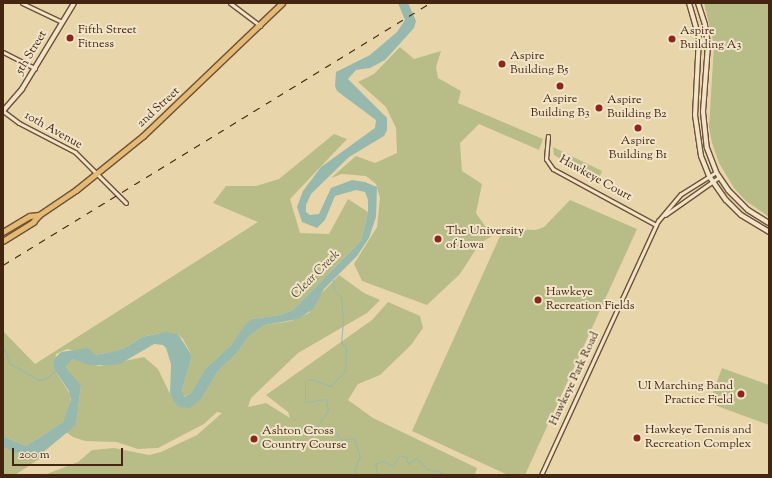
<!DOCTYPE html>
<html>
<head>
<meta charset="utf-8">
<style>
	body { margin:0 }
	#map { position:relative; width:772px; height:478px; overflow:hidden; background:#e9d5aa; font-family:"Sorts Mill Goudy",serif }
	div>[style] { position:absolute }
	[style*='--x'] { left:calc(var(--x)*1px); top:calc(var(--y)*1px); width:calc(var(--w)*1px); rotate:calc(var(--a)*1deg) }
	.green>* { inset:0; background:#b8bd87 }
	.water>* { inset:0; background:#97b8ac }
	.stream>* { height:1px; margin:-0.5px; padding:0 0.5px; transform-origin:0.5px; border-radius:0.5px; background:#97b8ac }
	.roads { filter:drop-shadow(1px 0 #6d5136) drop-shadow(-1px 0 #6d5136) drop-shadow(0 1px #6d5136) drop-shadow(0 -1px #6d5136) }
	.street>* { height:3px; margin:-1.5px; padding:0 1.5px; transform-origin:1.5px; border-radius:1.5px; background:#f1e4c8 }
	.secondary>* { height:4px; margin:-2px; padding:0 2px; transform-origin:2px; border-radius:2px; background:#f1e4c8 }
	.primary>* { height:4.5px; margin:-2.25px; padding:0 2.25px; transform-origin:2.25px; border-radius:2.25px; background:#e4ba75 }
	.rail>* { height:1px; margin-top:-0.5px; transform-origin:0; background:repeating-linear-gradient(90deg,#44250f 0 7px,transparent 0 14px) }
	.dots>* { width:11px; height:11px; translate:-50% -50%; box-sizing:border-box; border:2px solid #f1e4c8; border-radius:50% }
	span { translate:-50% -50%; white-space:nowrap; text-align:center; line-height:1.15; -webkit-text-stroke:4px #f1e4c8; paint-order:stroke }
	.poi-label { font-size:12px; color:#44250f }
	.left { translate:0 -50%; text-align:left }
	.right { translate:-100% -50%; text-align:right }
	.street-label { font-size:12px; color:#44250f }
	.water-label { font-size:13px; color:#594a36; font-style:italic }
	.frame { position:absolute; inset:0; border:4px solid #44250f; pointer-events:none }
	.scale { position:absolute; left:12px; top:448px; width:111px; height:18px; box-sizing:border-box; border:2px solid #44250f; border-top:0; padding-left:5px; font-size:12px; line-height:14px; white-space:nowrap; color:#44250f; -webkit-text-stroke:3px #f1e4c8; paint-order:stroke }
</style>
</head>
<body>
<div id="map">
	<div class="green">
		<div style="clip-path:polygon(704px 3px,769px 3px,769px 217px,746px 201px,734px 188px,719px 163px,712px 143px,709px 127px,714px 45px)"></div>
		<div style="clip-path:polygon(400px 47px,414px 59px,441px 51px,436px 67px,438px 78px,461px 91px,458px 103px,543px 139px,539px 150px,479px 124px,460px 143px,462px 171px,482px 184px,476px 213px,492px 236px,480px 243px,460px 274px,427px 305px,362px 281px,354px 264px,377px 227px,380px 198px,376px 184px,366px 176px,342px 174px,331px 178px,356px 156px,375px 163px,397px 153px,396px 128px,386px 107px,358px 82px,374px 74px)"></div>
		<div style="clip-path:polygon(334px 134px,347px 139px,290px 199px,300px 233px,329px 234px,348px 199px,368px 212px,361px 240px,354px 248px,293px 310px,280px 315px,252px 319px,231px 345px,205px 369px,191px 393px,183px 397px,182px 390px,192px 356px,183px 339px,178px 334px,159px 333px,142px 337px,125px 348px,106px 353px,95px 355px,67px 349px,56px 354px,54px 369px,70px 394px,71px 405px,63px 422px,26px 446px,3px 436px,3px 331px,35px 364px,258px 222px,213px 203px,226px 186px,256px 186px,279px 179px)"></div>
		<div style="clip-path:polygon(553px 147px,602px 171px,598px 181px,554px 155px)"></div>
		<div style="clip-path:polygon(570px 200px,637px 229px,525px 475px,508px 475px,412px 431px,501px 234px,507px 229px,536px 230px,544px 227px)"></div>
		<div style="clip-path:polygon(339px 275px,364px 293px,380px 300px,367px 313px,298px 353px,251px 398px,248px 407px,266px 403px,290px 418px,288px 412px,266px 395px,372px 320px,388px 302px,420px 316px,423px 328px,411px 345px,380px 375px,358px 384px,348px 400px,373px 418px,477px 468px,475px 475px,44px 475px,78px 462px,92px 450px,114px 448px,149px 455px,161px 452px,197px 435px,222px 413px,217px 412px,204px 424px,158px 448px,138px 449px,116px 442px,85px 441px,73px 437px,66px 432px,76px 424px,81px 385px,72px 379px,66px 366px,68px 362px,72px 359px,99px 366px,144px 357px,158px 369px,173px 400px,202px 398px,218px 371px,236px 354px,250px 335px,265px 325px,291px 321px,309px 313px,320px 295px)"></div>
		<div style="clip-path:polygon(722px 368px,769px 385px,769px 425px,709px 403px)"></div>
		<div style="clip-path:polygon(3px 447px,21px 456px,41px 454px,42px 457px,15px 475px,3px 475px)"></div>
	</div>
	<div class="water">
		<div style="clip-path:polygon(398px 3px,408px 3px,416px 21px,414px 28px,385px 60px,370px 68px,356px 70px,348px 79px,387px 118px,387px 130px,384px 136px,349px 157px,311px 194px,306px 205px,306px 212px,310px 215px,319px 214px,331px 188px,352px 180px,365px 182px,377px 187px,376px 217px,369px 238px,357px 256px,324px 289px,313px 309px,298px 319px,265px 325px,250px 335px,236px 354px,218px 371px,202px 398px,190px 408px,179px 407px,173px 400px,170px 394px,171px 364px,166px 348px,163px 345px,154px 344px,120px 364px,111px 365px,89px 365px,72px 359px,66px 366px,69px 372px,81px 385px,76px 425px,41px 454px,21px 456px,3px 447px,3px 436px,26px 446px,63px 422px,71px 400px,69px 391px,54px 369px,54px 359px,61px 352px,88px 348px,95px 355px,106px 353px,125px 348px,142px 337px,165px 332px,178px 334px,192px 356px,182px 390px,184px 397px,191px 393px,205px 369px,231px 345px,246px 324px,252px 319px,280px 315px,293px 310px,354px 248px,361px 240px,368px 212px,368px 200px,365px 192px,356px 190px,335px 196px,325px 220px,317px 228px,302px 222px,297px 207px,303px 191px,321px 167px,375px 128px,376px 120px,337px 91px,335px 86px,336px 72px,370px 55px,397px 32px,405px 20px)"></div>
	</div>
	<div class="stream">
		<div style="--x:333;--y:280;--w:10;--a:84"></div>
		<div style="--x:334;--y:290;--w:10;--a:45"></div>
		<div style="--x:341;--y:297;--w:24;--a:85"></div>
		<div style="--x:343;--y:321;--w:21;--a:95"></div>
		<div style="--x:341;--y:342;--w:7;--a:45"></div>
		<div style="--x:346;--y:347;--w:24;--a:92"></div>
		<div style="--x:345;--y:371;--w:21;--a:133"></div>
		<div style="--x:331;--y:386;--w:21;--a:-161"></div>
		<div style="--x:311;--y:379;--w:6;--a:162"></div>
		<div style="--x:305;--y:381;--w:21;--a:90"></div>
		<div style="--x:305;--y:402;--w:21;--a:-8"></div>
		<div style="--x:326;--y:399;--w:11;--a:80"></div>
		<div style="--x:328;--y:410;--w:23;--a:124"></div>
		<div style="--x:315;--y:429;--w:8;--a:40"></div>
		<div style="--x:321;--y:434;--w:13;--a:-29"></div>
		<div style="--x:332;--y:428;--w:15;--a:53"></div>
		<div style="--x:341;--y:440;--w:13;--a:-9"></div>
		<div style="--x:354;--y:438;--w:19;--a:72"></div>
		<div style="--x:360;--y:456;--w:15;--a:113"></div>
		<div style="--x:354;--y:470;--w:6;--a:51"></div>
		<div style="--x:3;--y:351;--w:2;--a:-27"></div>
		<div style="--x:5;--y:350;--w:14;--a:73"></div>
		<div style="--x:9;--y:363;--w:34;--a:30"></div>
		<div style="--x:38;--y:380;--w:7;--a:-8"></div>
		<div style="--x:45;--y:379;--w:13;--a:-39"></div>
		<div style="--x:378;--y:475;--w:11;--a:-105"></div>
		<div style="--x:375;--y:464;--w:9;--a:-21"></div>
		<div style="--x:383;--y:461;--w:11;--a:27"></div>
		<div style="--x:393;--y:466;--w:13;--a:-61"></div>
		<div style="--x:399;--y:455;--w:7;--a:16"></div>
		<div style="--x:406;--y:457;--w:7;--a:74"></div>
		<div style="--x:408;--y:464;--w:10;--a:-37"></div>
		<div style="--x:416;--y:458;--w:16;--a:45"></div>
		<div style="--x:427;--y:469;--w:14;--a:12"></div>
		<div style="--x:441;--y:472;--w:3;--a:72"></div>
	</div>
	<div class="roads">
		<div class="street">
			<div style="--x:22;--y:3;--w:44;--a:25.4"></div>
			<div style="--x:230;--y:3;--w:38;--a:37"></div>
			<div style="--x:3;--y:52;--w:36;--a:27"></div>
			<div style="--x:3;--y:111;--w:20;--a:37"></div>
			<div style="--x:19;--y:123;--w:63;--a:27.4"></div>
			<div style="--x:75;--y:152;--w:72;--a:45"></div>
			<div style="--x:548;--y:136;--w:23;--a:95"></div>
			<div style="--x:546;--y:159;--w:12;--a:55"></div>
			<div style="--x:553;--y:169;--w:117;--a:28.5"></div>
			<div style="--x:665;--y:215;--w:66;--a:-35.1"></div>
			<div style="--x:541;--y:475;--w:280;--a:-65.3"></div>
			<div style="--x:658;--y:221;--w:35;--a:-50"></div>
			<div style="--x:681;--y:194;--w:41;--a:-32.2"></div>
		</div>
		<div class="secondary">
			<div style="--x:689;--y:3;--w:35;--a:74"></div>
			<div style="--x:699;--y:37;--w:78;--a:92.9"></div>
			<div style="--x:695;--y:115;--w:41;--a:81.7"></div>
			<div style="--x:701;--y:156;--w:22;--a:68"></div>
			<div style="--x:709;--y:176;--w:29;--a:55"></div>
			<div style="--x:726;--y:200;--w:21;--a:45"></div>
			<div style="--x:741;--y:215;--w:33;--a:31"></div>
			<div style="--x:698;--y:3;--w:23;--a:72"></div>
			<div style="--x:705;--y:25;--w:20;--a:81"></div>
			<div style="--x:708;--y:45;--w:67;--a:94.3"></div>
			<div style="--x:703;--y:112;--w:36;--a:84"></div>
			<div style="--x:707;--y:148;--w:26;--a:69"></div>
			<div style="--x:716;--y:172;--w:22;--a:56"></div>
			<div style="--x:728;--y:190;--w:28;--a:45"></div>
			<div style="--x:748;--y:210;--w:25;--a:32"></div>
			<div style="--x:3;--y:111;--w:29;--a:-49"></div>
			<div style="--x:22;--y:89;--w:100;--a:-58.8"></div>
		</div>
		<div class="primary">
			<div style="--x:3;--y:232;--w:31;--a:-31"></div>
			<div style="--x:30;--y:216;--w:9;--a:-6"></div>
			<div style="--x:3;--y:241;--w:36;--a:-32"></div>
			<div style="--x:33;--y:222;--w:9;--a:-49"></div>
			<div style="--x:39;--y:215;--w:45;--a:-34"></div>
			<div style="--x:76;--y:190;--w:86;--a:-38.9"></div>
			<div style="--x:143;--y:136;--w:192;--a:-43.7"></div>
		</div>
	</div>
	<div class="rail">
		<div style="--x:3;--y:265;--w:501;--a:-31.53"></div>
	</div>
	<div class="dots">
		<div style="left:70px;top:38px;background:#8f2418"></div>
		<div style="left:672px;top:39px;background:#8f2418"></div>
		<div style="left:502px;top:64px;background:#8f2418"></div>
		<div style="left:560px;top:86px;background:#8f2418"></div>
		<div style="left:599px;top:108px;background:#8f2418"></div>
		<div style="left:638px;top:128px;background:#8f2418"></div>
		<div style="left:438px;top:239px;background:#8f2418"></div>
		<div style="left:538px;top:300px;background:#8f2418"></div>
		<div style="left:741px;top:394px;background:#8f2418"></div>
		<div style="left:637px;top:438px;background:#8f2418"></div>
		<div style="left:254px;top:439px;background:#8f2418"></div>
	</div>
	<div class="poi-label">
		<span class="left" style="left:78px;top:38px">Fifth Street<br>Fitness</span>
		<span class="left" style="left:680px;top:39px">Aspire<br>Building A3</span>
		<span class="left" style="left:510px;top:64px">Aspire<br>Building B5</span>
		<span style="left:560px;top:107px">Aspire<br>Building B3</span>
		<span class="left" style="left:607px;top:108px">Aspire<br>Building B2</span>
		<span style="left:638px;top:149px">Aspire<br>Building B1</span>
		<span class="left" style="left:446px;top:239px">The University<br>of Iowa</span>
		<span class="left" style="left:546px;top:300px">Hawkeye<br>Recreation Fields</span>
		<span class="right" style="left:733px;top:394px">UI Marching Band<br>Practice Field</span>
		<span class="left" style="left:645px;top:438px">Hawkeye Tennis and<br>Recreation Complex</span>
		<span class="left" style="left:262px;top:439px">Ashton Cross<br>Country Course</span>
	</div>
	<div class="street-label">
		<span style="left:32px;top:53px;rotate:-59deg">5th Street</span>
		<span style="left:159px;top:108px;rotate:-43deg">2nd Street</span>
		<span style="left:53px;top:131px;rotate:29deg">10th Avenue</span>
		<span style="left:595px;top:179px;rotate:29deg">Hawkeye Court</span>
		<span style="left:575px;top:379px;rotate:-65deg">Hawkeye Park Road</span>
	</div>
	<div class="water-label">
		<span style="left:316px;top:275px;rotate:-45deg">Clear Creek</span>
	</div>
	<div class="frame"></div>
	<div class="scale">200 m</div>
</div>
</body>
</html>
